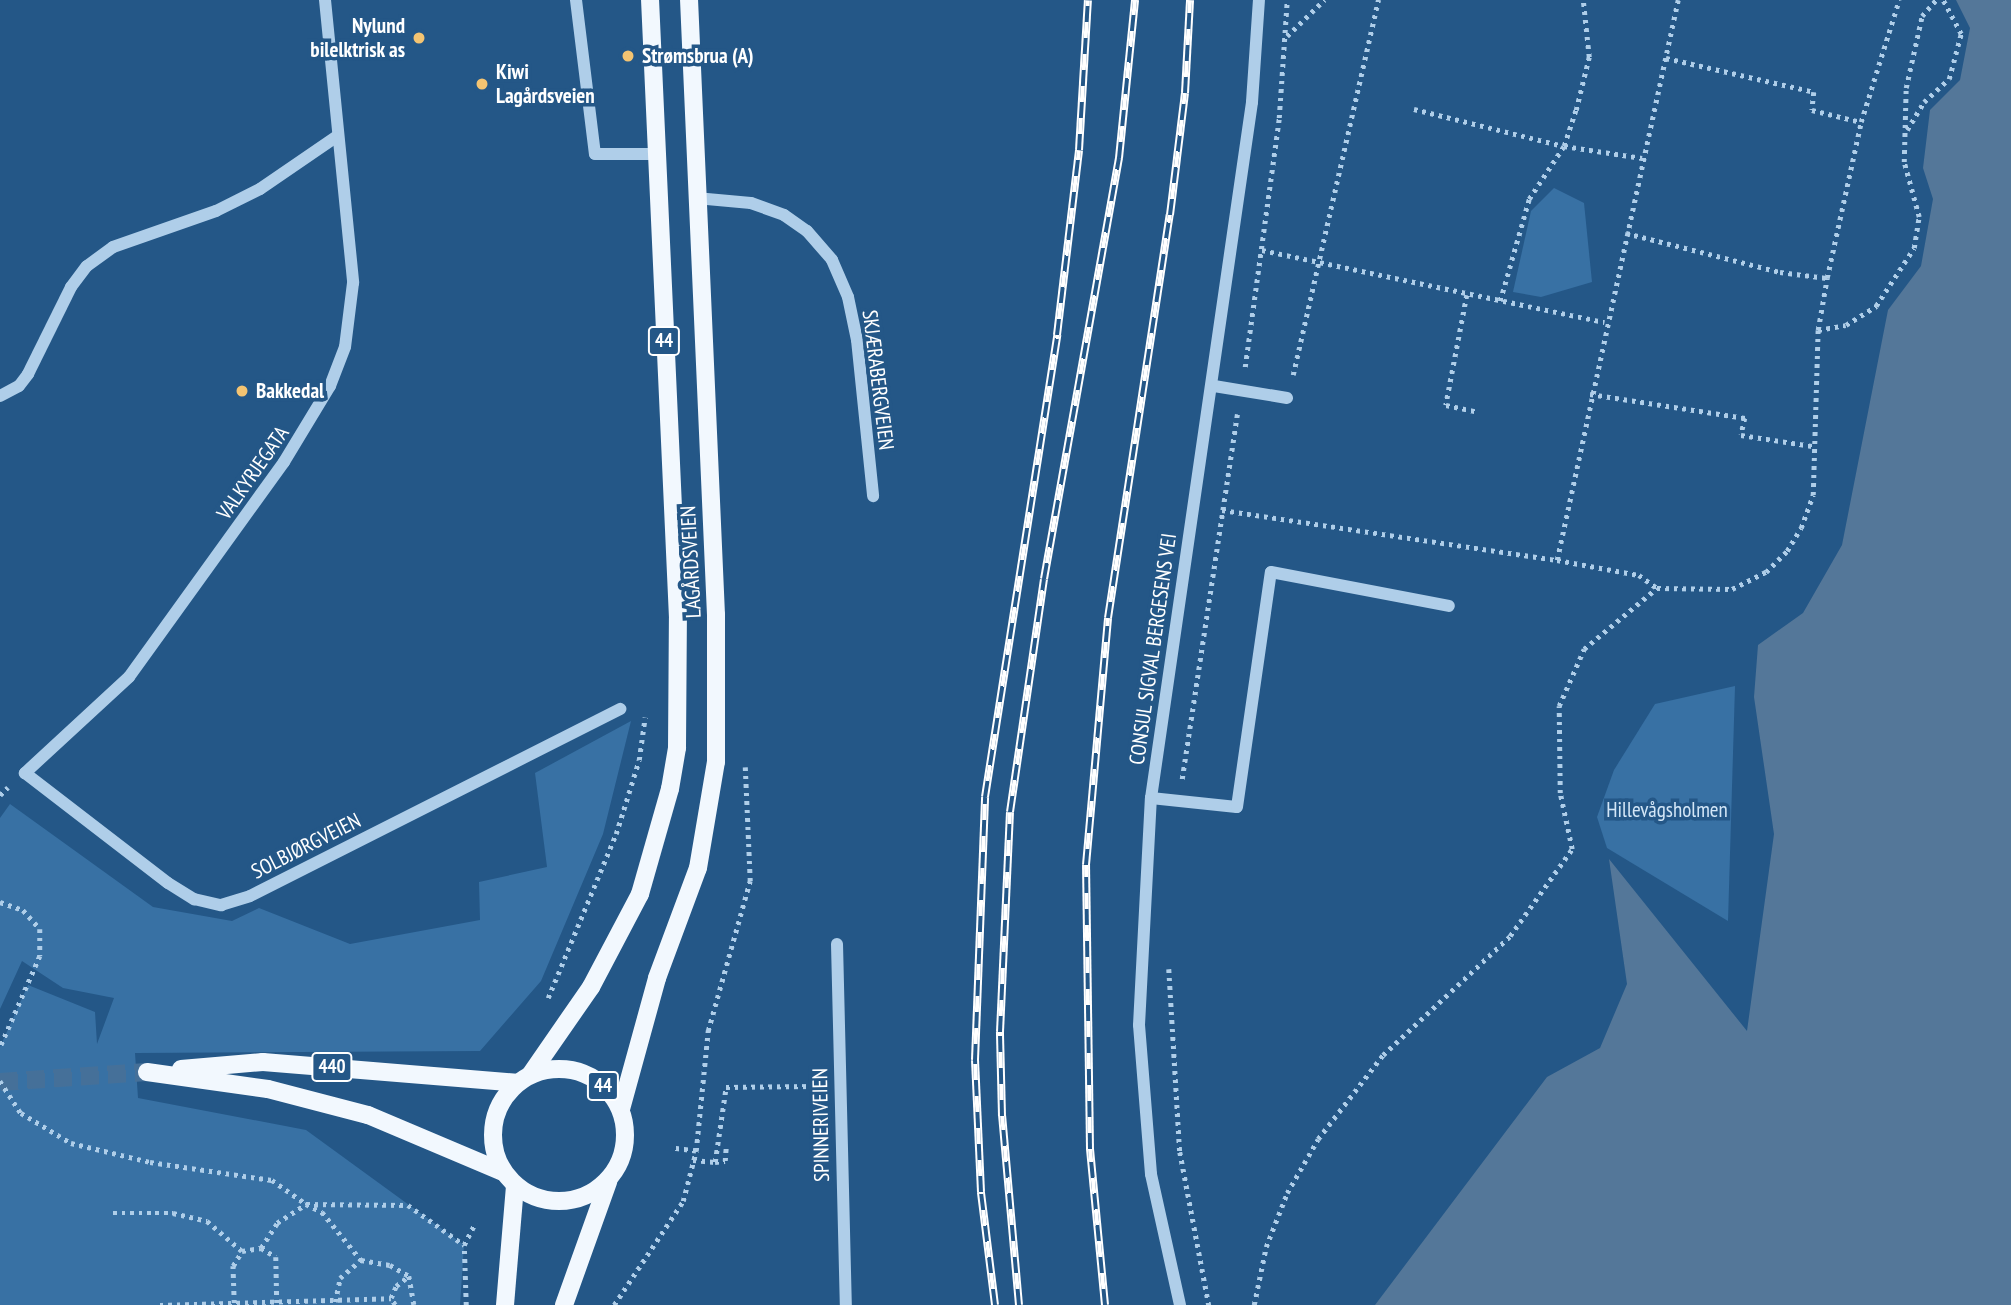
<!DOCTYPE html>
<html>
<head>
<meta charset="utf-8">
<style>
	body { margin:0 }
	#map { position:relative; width:2011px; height:1305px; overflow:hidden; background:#245787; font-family:"PT Sans Narrow",sans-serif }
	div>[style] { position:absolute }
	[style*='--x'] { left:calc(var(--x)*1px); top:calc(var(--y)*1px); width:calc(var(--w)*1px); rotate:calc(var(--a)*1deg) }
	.green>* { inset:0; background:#3871a4 }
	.water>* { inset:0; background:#547799 }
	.major-tunnel>* { height:18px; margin-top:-9px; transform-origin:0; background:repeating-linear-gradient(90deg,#457099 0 18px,transparent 0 27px) }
	.path>* { height:4.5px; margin-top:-2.25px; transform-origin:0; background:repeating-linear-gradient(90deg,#afcee9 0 3.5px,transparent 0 8.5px) }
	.minor>* { height:12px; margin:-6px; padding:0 6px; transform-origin:6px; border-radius:6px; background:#afcee9 }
	.major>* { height:18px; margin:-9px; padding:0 9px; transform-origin:9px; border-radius:9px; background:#f2f8fe }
	.major>.ring { margin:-9px; padding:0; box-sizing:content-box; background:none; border:18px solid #f2f8fe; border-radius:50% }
	.rail>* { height:8px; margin-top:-4px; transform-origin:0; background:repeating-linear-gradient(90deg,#245787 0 16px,#fff 0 32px); box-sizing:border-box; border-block:2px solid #fff }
	.dots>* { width:19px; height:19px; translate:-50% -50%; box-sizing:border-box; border:4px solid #245787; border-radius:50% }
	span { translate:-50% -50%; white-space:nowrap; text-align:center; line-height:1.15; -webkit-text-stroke:7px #245787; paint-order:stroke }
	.shield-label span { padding:2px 5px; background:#245787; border:2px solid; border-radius:5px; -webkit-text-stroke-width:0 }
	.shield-label { font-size:19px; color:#fff; font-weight:700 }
	.poi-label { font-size:21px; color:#fff; font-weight:700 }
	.right { translate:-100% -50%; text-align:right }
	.left { translate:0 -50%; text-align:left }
	.street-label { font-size:21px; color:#fff }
	.park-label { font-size:21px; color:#d3e6f7 }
</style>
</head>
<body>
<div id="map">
	<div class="green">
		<div style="clip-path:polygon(1554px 188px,1584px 203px,1592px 282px,1541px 297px,1513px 292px,1531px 211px)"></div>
		<div style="clip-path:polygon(1735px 686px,1728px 921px,1607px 848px,1597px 817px,1614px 770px,1655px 704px)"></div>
		<div style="clip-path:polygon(631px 721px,603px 834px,541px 981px,480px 1051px,135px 1053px,138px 1098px,306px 1130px,464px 1245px,460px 1305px,0 1305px,0 1047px,28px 985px,95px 1012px,97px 1044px,114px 998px,63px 988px,22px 961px,0 1009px,0 818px,10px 804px,153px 907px,232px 921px,259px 908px,350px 944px,480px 920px,479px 882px,547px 867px,535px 773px)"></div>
	</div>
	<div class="water">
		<div style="clip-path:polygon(1956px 0,2011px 0,2011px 1305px,1375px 1305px,1547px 1077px,1600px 1048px,1627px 984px,1609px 859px,1747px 1031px,1774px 834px,1754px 697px,1758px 645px,1803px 613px,1842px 545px,1888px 310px,1921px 266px,1933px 199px,1923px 168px,1930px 110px,1960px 80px,1970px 28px)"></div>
	</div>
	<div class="major-tunnel">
		<div style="--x:0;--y:1082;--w:147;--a:-3.9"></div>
	</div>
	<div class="path">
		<div style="--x:1287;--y:36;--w:52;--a:-44.2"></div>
		<div style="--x:1666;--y:58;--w:152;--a:12.9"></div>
		<div style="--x:1814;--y:92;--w:18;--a:96"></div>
		<div style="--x:1812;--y:110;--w:50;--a:13.8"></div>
		<div style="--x:1414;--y:109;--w:154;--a:13.9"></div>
		<div style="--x:1564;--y:146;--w:79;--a:8.7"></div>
		<div style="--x:1907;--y:130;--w:33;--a:-59"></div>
		<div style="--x:1924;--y:102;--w:34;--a:-43"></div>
		<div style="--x:1949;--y:79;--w:47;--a:-75.1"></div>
		<div style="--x:1961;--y:34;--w:38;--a:-118"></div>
		<div style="--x:1626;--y:233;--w:159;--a:14.2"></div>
		<div style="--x:1780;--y:272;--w:47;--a:7.3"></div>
		<div style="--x:1262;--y:250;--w:350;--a:11.9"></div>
		<div style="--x:1467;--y:295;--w:112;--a:100.8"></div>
		<div style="--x:1446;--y:405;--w:33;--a:12"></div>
		<div style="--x:1500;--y:301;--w:106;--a:-74.1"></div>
		<div style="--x:1529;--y:199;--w:64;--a:-56.6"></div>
		<div style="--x:1564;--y:146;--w:38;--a:-72"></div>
		<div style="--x:1576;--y:110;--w:55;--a:-76.2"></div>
		<div style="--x:1589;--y:57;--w:57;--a:-96"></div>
		<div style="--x:1818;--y:330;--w:28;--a:-10"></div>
		<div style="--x:1846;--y:325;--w:36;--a:-32"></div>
		<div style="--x:1876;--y:306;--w:69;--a:-56.8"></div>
		<div style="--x:1914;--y:248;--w:31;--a:-81"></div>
		<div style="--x:1919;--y:217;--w:57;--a:-105.3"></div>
		<div style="--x:1904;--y:162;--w:74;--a:-88.5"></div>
		<div style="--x:1906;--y:88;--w:74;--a:-77.5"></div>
		<div style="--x:1922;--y:16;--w:21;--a:-49"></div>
		<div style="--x:1245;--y:367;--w:251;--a:-82.2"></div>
		<div style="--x:1279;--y:118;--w:118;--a:-86.1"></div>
		<div style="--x:1293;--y:375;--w:385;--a:-77.2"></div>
		<div style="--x:1590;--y:394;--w:157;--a:8.8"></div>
		<div style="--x:1745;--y:418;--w:17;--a:103"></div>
		<div style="--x:1741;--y:435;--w:72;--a:8.8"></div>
		<div style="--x:1222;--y:510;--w:339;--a:8.5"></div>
		<div style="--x:1557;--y:560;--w:83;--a:10.4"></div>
		<div style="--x:1639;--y:575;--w:22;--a:36"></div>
		<div style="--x:1557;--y:560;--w:573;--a:-77.81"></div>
		<div style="--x:1182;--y:779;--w:369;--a:-81.4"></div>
		<div style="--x:0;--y:795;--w:11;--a:-45"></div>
		<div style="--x:0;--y:902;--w:24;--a:19"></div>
		<div style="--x:23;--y:910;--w:25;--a:48"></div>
		<div style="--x:40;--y:929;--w:27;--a:90"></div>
		<div style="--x:40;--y:956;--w:100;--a:113.5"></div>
		<div style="--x:1169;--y:969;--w:183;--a:86.6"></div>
		<div style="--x:1180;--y:1152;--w:156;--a:79.3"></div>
		<div style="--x:548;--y:998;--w:178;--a:-67.5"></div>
		<div style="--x:616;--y:834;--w:77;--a:-72.7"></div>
		<div style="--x:639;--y:760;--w:43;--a:-82.1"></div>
		<div style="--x:0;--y:1081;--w:38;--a:57"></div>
		<div style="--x:21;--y:1113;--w:58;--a:31"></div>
		<div style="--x:71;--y:1143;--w:81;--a:13.5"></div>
		<div style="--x:150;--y:1162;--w:123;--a:8.4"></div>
		<div style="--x:272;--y:1180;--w:42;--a:35.2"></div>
		<div style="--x:306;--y:1204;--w:102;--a:0.6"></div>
		<div style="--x:408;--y:1205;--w:69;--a:35.5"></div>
		<div style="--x:696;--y:1151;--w:121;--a:-84.3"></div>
		<div style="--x:708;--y:1031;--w:156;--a:-74.4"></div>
		<div style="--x:750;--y:881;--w:114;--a:-92.5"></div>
		<div style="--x:693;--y:1160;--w:22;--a:5"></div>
		<div style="--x:715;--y:1162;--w:76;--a:-81.7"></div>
		<div style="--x:726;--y:1087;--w:91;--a:-0.6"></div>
		<div style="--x:715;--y:1162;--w:10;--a:-6"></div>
		<div style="--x:725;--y:1161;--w:16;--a:-86"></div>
		<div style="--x:113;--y:1213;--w:60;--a:0"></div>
		<div style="--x:173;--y:1213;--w:35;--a:13"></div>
		<div style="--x:207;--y:1221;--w:46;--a:40.6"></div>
		<div style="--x:261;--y:1248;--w:30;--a:-57"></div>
		<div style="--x:277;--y:1223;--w:35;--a:-33"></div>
		<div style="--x:306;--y:1204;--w:18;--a:27"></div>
		<div style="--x:322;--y:1212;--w:62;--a:50.9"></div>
		<div style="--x:335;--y:1302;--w:25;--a:-78"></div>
		<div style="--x:340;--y:1278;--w:28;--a:-41"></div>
		<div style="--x:361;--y:1260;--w:29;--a:10"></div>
		<div style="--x:390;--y:1265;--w:22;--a:30"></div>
		<div style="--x:409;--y:1276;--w:29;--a:80"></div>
		<div style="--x:234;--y:1303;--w:37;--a:-92"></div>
		<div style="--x:233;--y:1266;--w:17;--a:-59"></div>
		<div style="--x:242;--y:1251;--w:19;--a:-9"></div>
		<div style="--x:261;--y:1248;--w:17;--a:31"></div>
		<div style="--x:276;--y:1257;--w:48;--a:88.8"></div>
		<div style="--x:160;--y:1305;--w:231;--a:-1.7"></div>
		<div style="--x:395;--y:1305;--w:8;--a:-120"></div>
		<div style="--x:391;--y:1298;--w:13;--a:-67"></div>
		<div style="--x:396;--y:1286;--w:16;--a:-38"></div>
		<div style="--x:466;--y:1305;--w:60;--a:-91.9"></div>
		<div style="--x:464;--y:1245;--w:25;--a:-63"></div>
		<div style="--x:614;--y:1305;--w:125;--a:-56.4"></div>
		<div style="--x:683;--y:1201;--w:52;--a:-75.4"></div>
		<div style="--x:696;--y:1151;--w:24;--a:-173"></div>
		<div style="--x:1254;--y:1305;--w:59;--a:-78.3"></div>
		<div style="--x:1266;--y:1247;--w:58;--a:-68.7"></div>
		<div style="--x:1287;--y:1193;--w:62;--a:-60.1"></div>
		<div style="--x:1318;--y:1139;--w:106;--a:-52.3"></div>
		<div style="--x:1383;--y:1055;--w:174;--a:-43.1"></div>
		<div style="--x:1510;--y:936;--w:107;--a:-54.5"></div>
		<div style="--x:1572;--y:849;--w:57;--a:-102.1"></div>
		<div style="--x:1560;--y:793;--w:87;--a:-90.7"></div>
		<div style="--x:1559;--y:706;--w:62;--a:-66.3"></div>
		<div style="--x:1584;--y:649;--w:95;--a:-39.9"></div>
		<div style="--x:1657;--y:588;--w:75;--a:0.8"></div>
		<div style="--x:1732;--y:589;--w:38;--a:-27"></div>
		<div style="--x:1766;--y:572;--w:30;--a:-45"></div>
		<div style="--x:1787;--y:551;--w:27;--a:-59"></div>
		<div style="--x:1801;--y:528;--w:35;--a:-70"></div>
		<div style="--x:1813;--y:495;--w:165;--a:-88.3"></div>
		<div style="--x:1818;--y:330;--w:53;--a:-80.2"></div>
		<div style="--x:1827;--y:278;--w:160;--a:-77.7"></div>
		<div style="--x:1861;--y:122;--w:128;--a:-72.7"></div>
	</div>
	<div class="minor">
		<div style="--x:325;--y:0;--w:284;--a:84.3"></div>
		<div style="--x:353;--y:283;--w:64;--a:97.1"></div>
		<div style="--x:345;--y:347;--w:42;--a:111"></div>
		<div style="--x:330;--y:386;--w:89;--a:121.2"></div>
		<div style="--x:284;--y:462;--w:265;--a:125.8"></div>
		<div style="--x:129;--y:677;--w:142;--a:137.3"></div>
		<div style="--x:25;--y:773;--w:180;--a:37.6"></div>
		<div style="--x:168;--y:883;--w:31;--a:32"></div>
		<div style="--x:194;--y:899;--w:28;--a:13"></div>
		<div style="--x:221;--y:905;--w:30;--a:-17"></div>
		<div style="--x:250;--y:896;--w:415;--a:-26.8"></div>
		<div style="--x:576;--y:0;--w:155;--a:83"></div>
		<div style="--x:595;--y:154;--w:59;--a:0"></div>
		<div style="--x:696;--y:198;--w:55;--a:5.2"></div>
		<div style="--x:751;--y:203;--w:35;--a:20"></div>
		<div style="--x:784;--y:215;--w:28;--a:35"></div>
		<div style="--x:807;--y:231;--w:38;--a:49"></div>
		<div style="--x:832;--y:260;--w:40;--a:66.6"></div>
		<div style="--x:848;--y:297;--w:44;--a:78.2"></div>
		<div style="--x:857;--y:340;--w:157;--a:84.1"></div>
		<div style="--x:1214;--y:386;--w:74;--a:9.3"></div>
		<div style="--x:0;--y:396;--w:21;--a:-28"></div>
		<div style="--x:19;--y:386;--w:15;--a:-53"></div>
		<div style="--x:28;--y:374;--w:97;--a:-63.7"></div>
		<div style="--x:71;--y:287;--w:26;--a:-53"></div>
		<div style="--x:87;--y:266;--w:32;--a:-36"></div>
		<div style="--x:113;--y:247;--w:109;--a:-19.3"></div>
		<div style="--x:216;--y:211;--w:49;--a:-26.6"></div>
		<div style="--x:260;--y:189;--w:92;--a:-34.4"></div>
		<div style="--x:1151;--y:798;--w:86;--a:6"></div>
		<div style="--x:1237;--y:807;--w:237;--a:-81.8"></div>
		<div style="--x:1271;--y:572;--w:181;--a:10.8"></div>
		<div style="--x:837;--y:944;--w:361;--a:88.6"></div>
		<div style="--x:1180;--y:1305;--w:134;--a:-102.5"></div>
		<div style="--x:1151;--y:1174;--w:149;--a:-94.6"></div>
		<div style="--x:1139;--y:1025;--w:227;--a:-87"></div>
		<div style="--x:1151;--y:798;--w:703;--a:-81.74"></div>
		<div style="--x:1252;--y:102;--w:102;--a:-86.1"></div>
	</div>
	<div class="major">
		<div class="ring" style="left:493px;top:1069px;width:114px;height:114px"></div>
		<div style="--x:181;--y:1069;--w:82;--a:-4.9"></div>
		<div style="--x:263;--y:1062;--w:254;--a:4.7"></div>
		<div style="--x:147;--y:1072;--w:122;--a:8"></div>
		<div style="--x:268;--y:1089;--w:103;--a:14.6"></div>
		<div style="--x:368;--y:1115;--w:147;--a:22.9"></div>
		<div style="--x:530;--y:1075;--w:107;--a:-55.3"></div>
		<div style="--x:591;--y:987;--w:105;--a:-62.2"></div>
		<div style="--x:640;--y:894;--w:109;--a:-74.1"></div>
		<div style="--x:670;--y:789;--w:42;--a:-80.3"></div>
		<div style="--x:677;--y:748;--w:130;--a:-89.6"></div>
		<div style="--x:678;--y:618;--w:619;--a:-92.59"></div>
		<div style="--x:621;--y:1109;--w:136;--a:-74.6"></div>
		<div style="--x:657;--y:978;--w:117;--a:-69.6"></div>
		<div style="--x:698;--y:868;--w:108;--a:-80.4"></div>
		<div style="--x:716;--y:762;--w:147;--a:-90"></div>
		<div style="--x:716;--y:615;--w:616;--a:-92.51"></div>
		<div style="--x:505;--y:1305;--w:119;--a:-85.2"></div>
		<div style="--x:564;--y:1305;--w:131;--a:-70.3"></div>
	</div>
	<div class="rail">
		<div style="--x:995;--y:1305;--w:114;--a:-97.1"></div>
		<div style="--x:981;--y:1192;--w:132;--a:-92.6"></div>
		<div style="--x:975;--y:1060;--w:263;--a:-87.8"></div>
		<div style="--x:985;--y:797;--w:468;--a:-81.1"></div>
		<div style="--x:1057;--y:335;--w:186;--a:-83.2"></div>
		<div style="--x:1079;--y:150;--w:150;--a:-86.6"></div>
		<div style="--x:1019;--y:1305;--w:190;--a:-95.1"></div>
		<div style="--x:1002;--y:1116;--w:84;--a:-91.4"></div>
		<div style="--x:1000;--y:1032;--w:220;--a:-87.4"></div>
		<div style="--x:1010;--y:812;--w:235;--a:-81.7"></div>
		<div style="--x:1044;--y:579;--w:428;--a:-79.9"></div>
		<div style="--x:1119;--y:158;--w:159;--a:-84.2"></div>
		<div style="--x:1105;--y:1305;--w:157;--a:-95.5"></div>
		<div style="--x:1090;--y:1149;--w:284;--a:-90.8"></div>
		<div style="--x:1086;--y:865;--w:248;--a:-84.9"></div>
		<div style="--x:1108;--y:618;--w:408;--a:-81.3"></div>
		<div style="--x:1170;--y:215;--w:123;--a:-83"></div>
		<div style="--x:1185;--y:93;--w:93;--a:-86.9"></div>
	</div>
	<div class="dots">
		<div style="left:419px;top:38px;background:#f4c472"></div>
		<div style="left:628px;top:56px;background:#f4c472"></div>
		<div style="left:482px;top:84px;background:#f4c472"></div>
		<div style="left:242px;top:391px;background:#f4c472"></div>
	</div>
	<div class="shield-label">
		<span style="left:664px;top:341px">44</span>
		<span style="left:332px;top:1067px">440</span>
		<span style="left:603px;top:1086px">44</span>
	</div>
	<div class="poi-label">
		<span class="right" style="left:405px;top:38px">Nylund<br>bilelktrisk as</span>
		<span class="left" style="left:642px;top:56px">Strømsbrua (A)</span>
		<span class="left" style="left:496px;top:84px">Kiwi<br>Lagårdsveien</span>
		<span class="left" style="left:256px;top:391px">Bakkedal</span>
	</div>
	<div class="street-label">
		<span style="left:878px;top:380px;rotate:83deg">SKJÆRABERGVEIEN</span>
		<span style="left:253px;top:473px;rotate:-55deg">VALKYRJEGATA</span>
		<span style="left:691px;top:562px;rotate:-93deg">LAGÅRDSVEIEN</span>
		<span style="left:1153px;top:649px;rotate:-82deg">CONSUL SIGVAL BERGESENS VEI</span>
		<span style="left:306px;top:846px;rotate:-27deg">SOLBJØRGVEIEN</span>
		<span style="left:821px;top:1125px;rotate:-91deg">SPINNERIVEIEN</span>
	</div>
	<div class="park-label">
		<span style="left:1667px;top:810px">Hillevågsholmen</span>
	</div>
</div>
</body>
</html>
